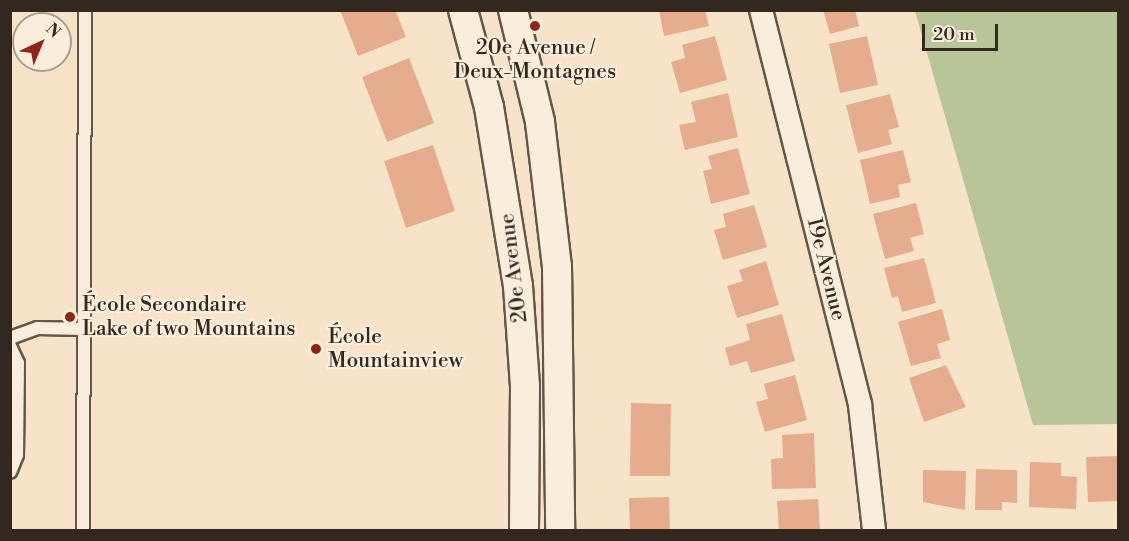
<!DOCTYPE html>
<html>
<head>
<meta charset="utf-8">
<style>
	body { margin:0 }
	#map { position:relative; width:1129px; height:541px; overflow:hidden; background:#f7e3c8; font-family:"Libre Bodoni",serif }
	div>[style] { position:absolute }
	[style*='--x'] { left:calc(var(--x)*1px); top:calc(var(--y)*1px); width:calc(var(--w)*1px); rotate:calc(var(--a)*1deg) }
	.green>* { inset:0; background:#b8c599 }
	.building>* { inset:0; background:#e5ad8d }
	.roads { filter:drop-shadow(2px 0 #63574a) drop-shadow(-2px 0 #63574a) drop-shadow(0 2px #63574a) drop-shadow(0 -2px #63574a) }
	.service>* { height:12px; margin:-6px; padding:0 6px; transform-origin:6px; border-radius:6px; background:#faeddb }
	.minor>* { height:22px; margin:-11px; padding:0 11px; transform-origin:11px; border-radius:11px; background:#faeddb }
	.tertiary>* { height:28px; margin:-14px; padding:0 14px; transform-origin:14px; border-radius:14px; background:#faeddb }
	.dots>* { width:16px; height:16px; translate:-50% -50%; box-sizing:border-box; border:3px solid #faeddb; border-radius:50% }
	span { translate:-50% -50%; white-space:nowrap; text-align:center; line-height:1.15; -webkit-text-stroke:4.5px #faeddb; paint-order:stroke }
	.poi-label { font-size:21px; color:#322820 }
	.left { translate:0 -50%; text-align:left }
	.street-label { font-size:21px; color:#322820 }
	.frame { position:absolute; inset:0; border:12px solid #322820; pointer-events:none }
	.north { position:absolute; left:12px; top:12px; width:60px; height:60px; box-sizing:border-box; background:#faeddb; border:2px solid #aa9e90; border-radius:50%; rotate:44deg; font-size:16px; font-weight:700; line-height:24px; text-align:center; color:#322820 }
	.north::after { content:''; display:block; margin:auto; width:21px; height:27px; background:#8f2418; clip-path:polygon(50% 0,100% 100%,50% 72%,0 100%) }
	.scale { position:absolute; left:922px; top:24px; width:76px; height:27px; box-sizing:border-box; border:3px solid #322820; border-top:0; padding-left:8px; font-size:18px; line-height:21px; white-space:nowrap; color:#322820; -webkit-text-stroke:4px #faeddb; paint-order:stroke }
</style>
</head>
<body>
<div id="map">
	<div class="green">
		<div style="clip-path:polygon(915px 11px,1118px 11px,1118px 424px,1033px 425px)"></div>
	</div>
	<div class="building">
		<div style="clip-path:polygon(340px 10px,395px 10px,406px 37px,358px 56px)"></div>
		<div style="clip-path:polygon(659px 10px,705px 10px,709px 26px,664px 36px)"></div>
		<div style="clip-path:polygon(823px 10px,855px 10px,859px 26px,830px 34px)"></div>
		<div style="clip-path:polygon(715px 36px,727px 80px,680px 93px,671px 62px,685px 58px,682px 45px)"></div>
		<div style="clip-path:polygon(867px 36px,878px 85px,840px 93px,829px 44px)"></div>
		<div style="clip-path:polygon(409px 58px,434px 123px,387px 142px,362px 77px)"></div>
		<div style="clip-path:polygon(728px 93px,738px 137px,685px 150px,679px 125px,696px 122px,691px 102px)"></div>
		<div style="clip-path:polygon(890px 94px,899px 127px,888px 130px,892px 144px,858px 153px,846px 105px)"></div>
		<div style="clip-path:polygon(433px 145px,455px 211px,406px 228px,384px 161px)"></div>
		<div style="clip-path:polygon(738px 148px,750px 194px,711px 204px,703px 171px,712px 169px,708px 156px)"></div>
		<div style="clip-path:polygon(903px 150px,911px 182px,898px 185px,900px 197px,870px 204px,860px 160px)"></div>
		<div style="clip-path:polygon(916px 203px,924px 234px,910px 238px,914px 251px,885px 259px,873px 214px)"></div>
		<div style="clip-path:polygon(754px 205px,767px 247px,723px 260px,714px 230px,726px 227px,723px 214px)"></div>
		<div style="clip-path:polygon(924px 258px,936px 303px,902px 312px,898px 296px,892px 298px,884px 268px)"></div>
		<div style="clip-path:polygon(766px 261px,779px 305px,737px 318px,727px 286px,743px 281px,739px 270px)"></div>
		<div style="clip-path:polygon(942px 309px,950px 340px,937px 344px,941px 358px,911px 366px,898px 322px)"></div>
		<div style="clip-path:polygon(782px 314px,795px 361px,751px 373px,747px 361px,730px 366px,725px 348px,750px 340px,746px 324px)"></div>
		<div style="clip-path:polygon(946px 365px,966px 407px,924px 422px,909px 378px)"></div>
		<div style="clip-path:polygon(795px 375px,807px 420px,765px 432px,756px 402px,768px 399px,764px 384px)"></div>
		<div style="clip-path:polygon(631px 403px,671px 404px,670px 476px,630px 476px)"></div>
		<div style="clip-path:polygon(814px 433px,816px 488px,772px 489px,771px 459px,783px 458px,782px 435px)"></div>
		<div style="clip-path:polygon(1118px 456px,1118px 501px,1088px 502px,1086px 457px)"></div>
		<div style="clip-path:polygon(1030px 462px,1061px 463px,1061px 476px,1077px 477px,1076px 509px,1029px 507px)"></div>
		<div style="clip-path:polygon(976px 469px,1017px 470px,1017px 503px,1002px 502px,1002px 510px,975px 510px)"></div>
		<div style="clip-path:polygon(923px 470px,966px 471px,965px 510px,923px 502px)"></div>
		<div style="clip-path:polygon(669px 497px,670px 530px,630px 530px,629px 498px)"></div>
		<div style="clip-path:polygon(818px 499px,820px 530px,779px 530px,777px 501px)"></div>
	</div>
	<div class="roads">
		<div class="service">
			<div style="--x:10;--y:338;--w:29;--a:-20"></div>
			<div style="--x:37;--y:328;--w:47;--a:1.2"></div>
			<div style="--x:10;--y:346;--w:19;--a:65"></div>
			<div style="--x:18;--y:363;--w:92;--a:90.6"></div>
			<div style="--x:17;--y:455;--w:18;--a:112"></div>
			<div style="--x:83;--y:530;--w:520;--a:-89.78"></div>
		</div>
		<div class="minor">
			<div style="--x:761;--y:10;--w:407;--a:75.9"></div>
			<div style="--x:860;--y:405;--w:126;--a:83.6"></div>
		</div>
		<div class="tertiary">
			<div style="--x:463;--y:10;--w:100;--a:75"></div>
			<div style="--x:489;--y:107;--w:181;--a:80.8"></div>
			<div style="--x:518;--y:286;--w:101;--a:86"></div>
			<div style="--x:525;--y:387;--w:143;--a:90.4"></div>
			<div style="--x:513;--y:10;--w:115;--a:76.4"></div>
			<div style="--x:540;--y:122;--w:145;--a:83.3"></div>
			<div style="--x:557;--y:266;--w:264;--a:89.3"></div>
		</div>
	</div>
	<div class="dots">
		<div style="left:535px;top:26px;background:#8f2418"></div>
		<div style="left:70px;top:317px;background:#8f2418"></div>
		<div style="left:316px;top:349px;background:#8f2418"></div>
	</div>
	<div class="poi-label">
		<span style="left:535px;top:60px">20e Avenue /<br>Deux-Montagnes</span>
		<span class="left" style="left:82px;top:317px">École Secondaire<br>Lake of two Mountains</span>
		<span class="left" style="left:328px;top:349px">École<br>Mountainview</span>
	</div>
	<div class="street-label">
		<span style="left:514px;top:268px;rotate:-97deg">20e Avenue</span>
		<span style="left:826px;top:269px;rotate:76deg">19e Avenue</span>
	</div>
	<div class="frame"></div>
	<div class="north">N</div>
	<div class="scale">20 m</div>
</div>
</body>
</html>
